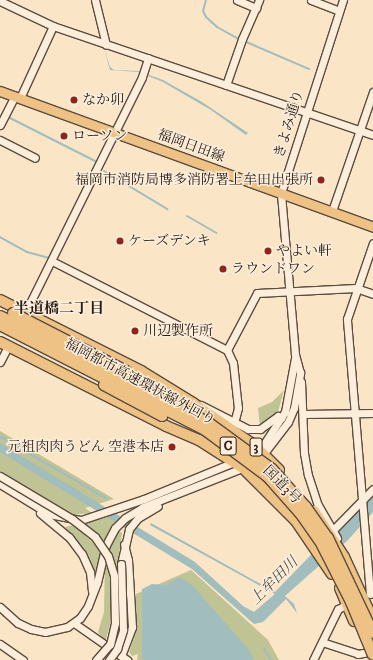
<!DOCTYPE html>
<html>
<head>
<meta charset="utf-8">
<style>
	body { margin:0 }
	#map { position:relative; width:373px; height:660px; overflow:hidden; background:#fae5c7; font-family:"IM FELL DW Pica","Noto Serif JP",serif }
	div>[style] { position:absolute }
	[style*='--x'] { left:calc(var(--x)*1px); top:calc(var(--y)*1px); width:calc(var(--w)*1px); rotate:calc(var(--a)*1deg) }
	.green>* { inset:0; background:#c0c494 }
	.water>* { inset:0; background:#a1bdbd }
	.stream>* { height:2px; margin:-1px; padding:0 1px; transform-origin:1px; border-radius:1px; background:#a1bdbd }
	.roads { filter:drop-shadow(1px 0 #5c4c40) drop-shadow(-1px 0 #5c4c40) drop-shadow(0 1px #5c4c40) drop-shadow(0 -1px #5c4c40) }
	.minor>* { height:7px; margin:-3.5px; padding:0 3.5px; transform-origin:3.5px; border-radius:3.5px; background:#fceedb }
	.major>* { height:9px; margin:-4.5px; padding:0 4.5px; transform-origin:4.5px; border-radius:4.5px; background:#edc284 }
	.highway>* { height:10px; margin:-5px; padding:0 5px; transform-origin:5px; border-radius:5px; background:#edc284 }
	.bridges { filter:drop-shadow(1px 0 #5c4c40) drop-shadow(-1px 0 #5c4c40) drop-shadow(0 1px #5c4c40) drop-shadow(0 -1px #5c4c40) }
	.minor-bridge>* { height:7px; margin:-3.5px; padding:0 3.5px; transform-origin:3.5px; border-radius:3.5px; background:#fceedb }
	.highway-bridge>* { height:10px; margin:-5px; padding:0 5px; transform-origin:5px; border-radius:5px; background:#edc284 }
	.dots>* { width:11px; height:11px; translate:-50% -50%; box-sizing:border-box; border:2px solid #fceedb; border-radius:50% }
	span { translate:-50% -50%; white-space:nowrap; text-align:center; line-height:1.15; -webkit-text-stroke:3px #fceedb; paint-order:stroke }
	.shield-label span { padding:1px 3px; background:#fceedb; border:1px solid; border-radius:3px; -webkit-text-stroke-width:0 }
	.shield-label { font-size:13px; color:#271913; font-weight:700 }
	.poi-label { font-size:14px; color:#271913 }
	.left { translate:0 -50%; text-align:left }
	.right { translate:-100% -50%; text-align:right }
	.street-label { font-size:14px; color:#271913 }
	.neighbourhood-label { font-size:15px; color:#271913; font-weight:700 }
	.water-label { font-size:15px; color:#52524e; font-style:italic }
</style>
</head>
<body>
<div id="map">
	<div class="green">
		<div style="clip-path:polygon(284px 390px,278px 412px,260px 427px,258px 408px,272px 402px)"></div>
		<div style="clip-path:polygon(0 431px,114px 499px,85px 508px,92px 513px,70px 515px,0 473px)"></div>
		<div style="clip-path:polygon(108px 517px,118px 523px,105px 543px,83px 524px)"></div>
		<div style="clip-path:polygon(74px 525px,103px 552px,96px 576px,85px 553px,65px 527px)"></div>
		<div style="clip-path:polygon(117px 530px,122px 533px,117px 569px,108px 547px)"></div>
		<div style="clip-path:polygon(105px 558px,112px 575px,111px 621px,105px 643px,98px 632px,104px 612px)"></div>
		<div style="clip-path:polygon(191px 570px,268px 640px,279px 660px,137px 660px,138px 654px,132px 656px,129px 652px,136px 632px,136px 594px)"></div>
	</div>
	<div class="water">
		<div style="clip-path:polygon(104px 48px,110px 67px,114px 70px,138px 71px,163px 80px,202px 102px,248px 133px,246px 135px,211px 110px,163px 82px,138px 72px,110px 70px)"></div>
		<div style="clip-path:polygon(0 435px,108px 498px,107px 500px,0 438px)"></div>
		<div style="clip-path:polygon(0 443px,195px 562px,243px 606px,254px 612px,275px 594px,150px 525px,151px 523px,275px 592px,373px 491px,373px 512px,348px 540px,285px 596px,294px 604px,297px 613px,286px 599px,263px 622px,254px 624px,192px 569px,0 452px)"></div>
		<div style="clip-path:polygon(180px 577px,192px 585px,249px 650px,254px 660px,145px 660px,142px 658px,142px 589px,152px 584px,165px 585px)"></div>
	</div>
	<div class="stream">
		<div style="--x:206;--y:0;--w:11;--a:105"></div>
		<div style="--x:203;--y:11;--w:7;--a:63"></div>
		<div style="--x:206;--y:17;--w:15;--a:42"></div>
		<div style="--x:217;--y:27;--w:25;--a:29"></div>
		<div style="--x:244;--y:41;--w:71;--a:23.3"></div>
		<div style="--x:10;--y:118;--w:97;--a:26.8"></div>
		<div style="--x:104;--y:171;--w:74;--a:31.1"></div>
		<div style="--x:187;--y:216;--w:34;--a:30"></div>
		<div style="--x:0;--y:237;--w:31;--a:29"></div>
		<div style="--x:27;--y:252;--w:23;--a:15"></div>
		<div style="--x:264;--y:649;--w:13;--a:58"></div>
	</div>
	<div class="roads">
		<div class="minor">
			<div style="--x:95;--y:0;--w:46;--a:76.3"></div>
			<div style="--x:237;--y:0;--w:21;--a:23"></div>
			<div style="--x:311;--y:0;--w:30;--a:21"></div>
			<div style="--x:0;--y:1;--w:59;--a:25.3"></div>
			<div style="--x:53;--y:26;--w:338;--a:18.8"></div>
			<div style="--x:226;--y:85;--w:49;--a:-70.8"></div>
			<div style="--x:242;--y:39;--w:43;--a:-66.4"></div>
			<div style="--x:20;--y:98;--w:79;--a:-65.4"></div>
			<div style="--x:0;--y:125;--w:33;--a:-63"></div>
			<div style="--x:0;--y:140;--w:39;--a:27"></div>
			<div style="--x:332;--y:211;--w:126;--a:-71"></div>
			<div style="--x:52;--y:261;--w:196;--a:27"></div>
			<div style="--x:227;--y:350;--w:14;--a:65"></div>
			<div style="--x:233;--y:363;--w:45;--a:83.7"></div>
			<div style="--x:238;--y:408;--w:16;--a:105"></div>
			<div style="--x:25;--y:313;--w:263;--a:-63.6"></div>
			<div style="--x:142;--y:77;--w:20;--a:-72"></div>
			<div style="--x:227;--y:350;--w:64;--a:-62.2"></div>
			<div style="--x:257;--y:293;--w:99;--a:-2.9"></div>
			<div style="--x:356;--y:288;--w:18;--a:19"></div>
			<div style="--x:0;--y:362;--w:18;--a:-63"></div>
			<div style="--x:301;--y:382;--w:71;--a:87.6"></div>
			<div style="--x:304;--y:453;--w:22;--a:80"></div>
			<div style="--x:308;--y:475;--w:32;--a:72"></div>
			<div style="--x:318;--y:505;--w:38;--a:60"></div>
			<div style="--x:201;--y:405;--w:53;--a:27.1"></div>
			<div style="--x:248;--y:429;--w:12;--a:0"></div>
			<div style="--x:260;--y:429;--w:22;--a:-36"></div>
			<div style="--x:278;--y:416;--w:4;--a:27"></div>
			<div style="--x:303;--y:414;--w:70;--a:-0.8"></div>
			<div style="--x:256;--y:451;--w:11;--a:-41"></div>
			<div style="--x:264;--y:444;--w:38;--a:-57"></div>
			<div style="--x:285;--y:412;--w:55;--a:-79.5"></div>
			<div style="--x:261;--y:457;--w:44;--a:-52.4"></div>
			<div style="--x:288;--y:422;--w:15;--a:-67"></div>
			<div style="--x:294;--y:408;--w:36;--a:-80"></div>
			<div style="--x:300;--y:373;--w:20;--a:-105"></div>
			<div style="--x:295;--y:354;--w:162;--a:-95"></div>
			<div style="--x:281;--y:193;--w:203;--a:-72.2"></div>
			<div style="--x:0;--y:484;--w:57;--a:31.5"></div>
			<div style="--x:49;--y:514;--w:33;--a:11"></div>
			<div style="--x:81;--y:520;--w:66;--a:-18.4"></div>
			<div style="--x:144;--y:499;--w:100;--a:-22.4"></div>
			<div style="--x:40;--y:513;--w:38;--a:40"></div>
			<div style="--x:69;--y:537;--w:21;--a:53"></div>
			<div style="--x:82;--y:554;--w:20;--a:66"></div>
			<div style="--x:90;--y:572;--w:19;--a:84"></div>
			<div style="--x:333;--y:530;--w:57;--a:-45.7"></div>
			<div style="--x:121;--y:564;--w:36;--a:-77"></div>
			<div style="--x:129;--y:529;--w:14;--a:-51"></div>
			<div style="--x:138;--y:518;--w:23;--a:-31"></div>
			<div style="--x:370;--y:594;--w:276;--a:-94.8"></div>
			<div style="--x:347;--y:319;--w:80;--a:-71.1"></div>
			<div style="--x:0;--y:607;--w:24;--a:42"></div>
			<div style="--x:18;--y:623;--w:14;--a:25"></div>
			<div style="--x:31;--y:629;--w:14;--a:12"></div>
			<div style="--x:45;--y:632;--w:23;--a:-13"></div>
			<div style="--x:67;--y:627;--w:16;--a:-35"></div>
			<div style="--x:80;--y:618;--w:14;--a:-56"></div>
			<div style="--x:88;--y:606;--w:25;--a:-69"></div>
			<div style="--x:97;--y:583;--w:39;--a:-77"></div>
			<div style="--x:106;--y:545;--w:19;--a:-62"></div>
			<div style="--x:115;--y:528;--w:14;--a:-45"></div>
			<div style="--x:125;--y:518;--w:21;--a:-31"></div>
			<div style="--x:143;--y:507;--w:110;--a:-21.4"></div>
			<div style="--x:74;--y:623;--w:65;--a:34.9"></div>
			<div style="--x:322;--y:642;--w:38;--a:18"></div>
			<div style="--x:358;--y:654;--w:10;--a:-11"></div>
			<div style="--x:0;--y:644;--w:28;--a:35"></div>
			<div style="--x:121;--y:656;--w:31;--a:-69"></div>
			<div style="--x:132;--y:627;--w:67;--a:-93.4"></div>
			<div style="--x:128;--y:560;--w:16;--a:-104"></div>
			<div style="--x:313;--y:660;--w:57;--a:-63.9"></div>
			<div style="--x:338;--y:609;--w:9;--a:-27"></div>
		</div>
		<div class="major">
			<div style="--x:0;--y:91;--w:397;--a:20"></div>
		</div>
		<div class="highway">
			<div style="--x:0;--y:300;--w:158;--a:26.7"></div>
			<div style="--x:141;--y:371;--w:61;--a:31.6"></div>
			<div style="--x:193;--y:403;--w:75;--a:34.7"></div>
			<div style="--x:255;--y:446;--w:34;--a:45"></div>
			<div style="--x:0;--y:342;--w:186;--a:26.8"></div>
			<div style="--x:166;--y:426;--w:36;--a:23"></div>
			<div style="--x:199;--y:440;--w:52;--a:32.5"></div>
			<div style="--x:243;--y:468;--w:75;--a:45"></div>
			<div style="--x:296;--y:521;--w:64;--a:55.8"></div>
			<div style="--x:126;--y:371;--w:24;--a:24"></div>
			<div style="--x:314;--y:511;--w:55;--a:56.9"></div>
			<div style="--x:344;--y:557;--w:69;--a:65.3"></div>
			<div style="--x:340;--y:588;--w:36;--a:67"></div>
		</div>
	</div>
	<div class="bridges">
		<div class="minor-bridge">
			<div style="--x:0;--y:476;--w:84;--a:30.8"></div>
			<div style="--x:72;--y:519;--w:29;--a:38"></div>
			<div style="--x:95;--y:537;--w:23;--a:56"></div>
			<div style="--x:108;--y:556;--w:21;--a:73"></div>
			<div style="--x:114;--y:576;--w:47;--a:88.8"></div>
			<div style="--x:115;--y:623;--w:22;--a:103"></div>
			<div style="--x:110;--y:644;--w:21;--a:131"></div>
			<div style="--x:109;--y:660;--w:14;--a:-54"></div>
			<div style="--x:117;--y:649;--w:20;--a:-72"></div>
			<div style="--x:123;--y:630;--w:66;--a:-91.7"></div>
		</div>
		<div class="highway-bridge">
			<div style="--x:13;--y:313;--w:127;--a:27.2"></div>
			<div style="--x:0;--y:316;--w:235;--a:27.1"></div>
			<div style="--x:209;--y:423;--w:78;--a:36.1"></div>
			<div style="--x:272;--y:469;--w:51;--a:48.2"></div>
			<div style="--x:306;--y:507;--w:38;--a:55"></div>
			<div style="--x:328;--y:538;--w:105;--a:64.7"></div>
			<div style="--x:0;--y:325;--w:230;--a:27.1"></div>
			<div style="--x:205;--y:430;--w:77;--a:36.6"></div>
			<div style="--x:267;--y:476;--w:50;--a:48.3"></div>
			<div style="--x:300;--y:513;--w:39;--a:55"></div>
			<div style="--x:322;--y:545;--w:64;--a:63"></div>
			<div style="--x:351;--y:602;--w:57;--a:67.5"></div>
			<div style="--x:104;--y:385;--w:66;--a:28.1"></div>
		</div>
	</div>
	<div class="dots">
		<div style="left:74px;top:100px;background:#8f2418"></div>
		<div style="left:64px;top:136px;background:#8f2418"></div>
		<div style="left:321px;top:180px;background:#8f2418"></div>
		<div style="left:120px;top:241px;background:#8f2418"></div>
		<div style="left:268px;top:251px;background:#8f2418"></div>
		<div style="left:223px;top:269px;background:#8f2418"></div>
		<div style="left:135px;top:331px;background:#8f2418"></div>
		<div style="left:172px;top:447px;background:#8f2418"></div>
	</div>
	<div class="shield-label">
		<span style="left:228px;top:446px">C</span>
		<span style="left:256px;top:447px">3</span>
	</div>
	<div class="poi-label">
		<span class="left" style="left:82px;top:100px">なか卯</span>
		<span class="left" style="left:72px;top:136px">ローソン</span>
		<span class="right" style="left:313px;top:180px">福岡市消防局博多消防署上牟田出張所</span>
		<span class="left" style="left:128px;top:241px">ケーズデンキ</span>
		<span class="left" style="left:276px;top:251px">やよい軒</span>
		<span class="left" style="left:231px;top:269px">ラウンドワン</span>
		<span class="left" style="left:143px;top:331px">川辺製作所</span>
		<span class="right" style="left:164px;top:447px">元祖肉肉うどん 空港本店</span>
	</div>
	<div class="street-label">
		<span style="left:289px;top:124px;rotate:-73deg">きよみ通り</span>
		<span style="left:191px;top:146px;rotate:20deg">福岡日田線</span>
		<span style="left:140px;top:382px;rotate:28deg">福岡都市高速環状線外回り</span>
		<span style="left:282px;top:485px;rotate:45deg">国道3号</span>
	</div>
	<div class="neighbourhood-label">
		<span style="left:59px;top:309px">半道橋二丁目</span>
	</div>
	<div class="water-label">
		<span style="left:274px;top:581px;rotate:-45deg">上牟田川</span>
	</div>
</div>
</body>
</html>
